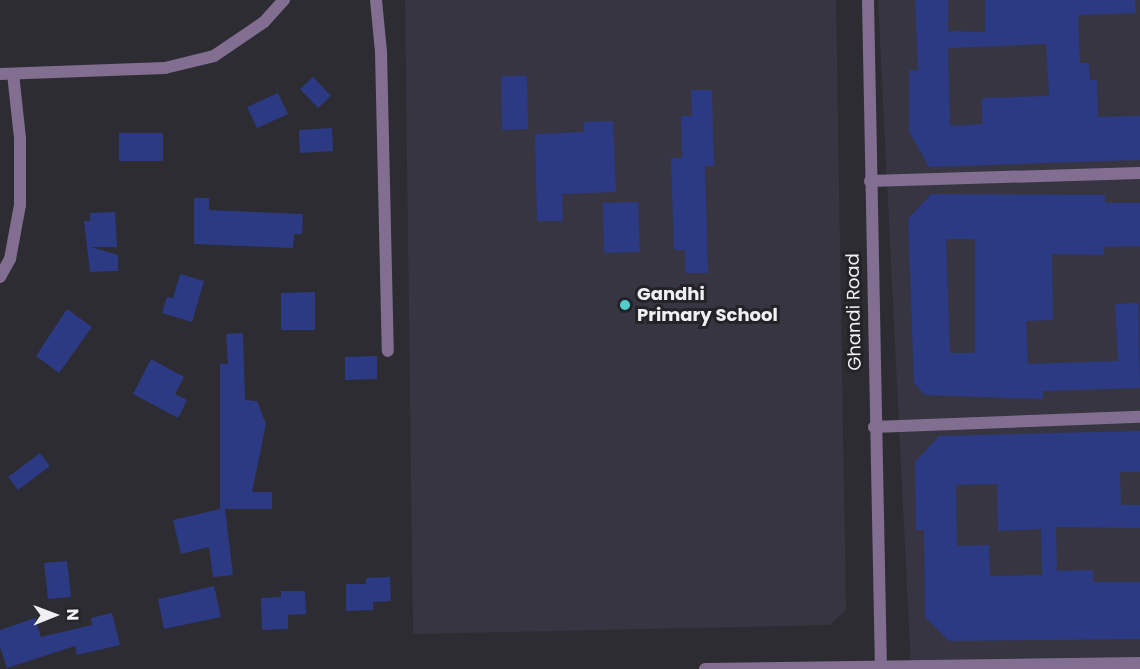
<!DOCTYPE html>
<html>
<head>
<meta charset="utf-8">
<style>
	body { margin:0 }
	#map { position:relative; width:1140px; height:669px; overflow:hidden; background:#2d2c32; font-family:Poppins,sans-serif }
	div>[style] { position:absolute }
	[style*='--x'] { left:calc(var(--x)*1px); top:calc(var(--y)*1px); width:calc(var(--w)*1px); rotate:calc(var(--a)*1deg) }
	.built>* { inset:0; background:#363541 }
	.building>* { inset:0; background:#2c3a84 }
	.lane>* { height:12px; margin:-6px; padding:0 6px; transform-origin:6px; border-radius:6px; background:#816e91 }
	.street>* { height:12px; margin:-6px; padding:0 6px; transform-origin:6px; border-radius:6px; background:#816e91 }
	.dots>* { width:16px; height:16px; translate:-50% -50%; box-sizing:border-box; border:3px solid #232328; border-radius:50% }
	span { translate:-50% -50%; white-space:nowrap; text-align:center; line-height:1.15; -webkit-text-stroke:6px #232328; paint-order:stroke }
	.poi-label { font-size:18px; color:#f0f0f4; font-weight:700 }
	.left { translate:0 -50%; text-align:left }
	.street-label { font-size:18px; color:#f0f0f4 }
	.north { position:absolute; left:24px; top:585px; width:60px; height:60px; -webkit-text-stroke:4px #232328; paint-order:stroke; rotate:89deg; font-size:16px; font-weight:700; line-height:24px; text-align:center; color:#f0f0f4 }
	.north::after { content:''; display:block; margin:auto; width:21px; height:27px; background:#f0f0f4; clip-path:polygon(50% 0,100% 100%,50% 72%,0 100%) }
</style>
</head>
<body>
<div id="map">
	<div class="built">
		<div style="clip-path:polygon(405px 0,836px 0,846px 610px,830px 625px,413px 634px)"></div>
		<div style="clip-path:polygon(878px 0,1140px 0,1140px 669px,911px 669px)"></div>
	</div>
	<div class="building">
		<div style="clip-path:polygon(evenodd,915px 0,948px 0,948px 31px,985px 32px,985px 0,1135px 0,1136px 13px,1078px 15px,1080px 63px,1089px 63px,1090px 80px,1097px 80px,1098px 117px,1140px 116px,1140px 160px,929px 167px,909px 131px,909px 70px,918px 70px,915px 0,1046px 44px,1049px 96px,982px 98px,982px 124px,950px 126px,948px 48px,1046px 44px)"></div>
		<div style="clip-path:polygon(501px 76px,527px 76px,528px 129px,502px 130px)"></div>
		<div style="clip-path:polygon(313px 77px,331px 96px,318px 108px,300px 89px)"></div>
		<div style="clip-path:polygon(691px 90px,712px 90px,714px 166px,705px 166px,708px 273px,685px 273px,685px 250px,674px 250px,671px 158px,682px 158px,681px 116px,692px 116px)"></div>
		<div style="clip-path:polygon(278px 93px,288px 114px,257px 128px,247px 107px)"></div>
		<div style="clip-path:polygon(613px 121px,616px 192px,562px 194px,563px 221px,537px 221px,535px 134px,584px 132px,584px 122px)"></div>
		<div style="clip-path:polygon(332px 128px,333px 151px,300px 153px,299px 130px)"></div>
		<div style="clip-path:polygon(119px 133px,163px 133px,163px 161px,119px 161px)"></div>
		<div style="clip-path:polygon(evenodd,931px 194px,1105px 195px,1105px 203px,1140px 203px,1140px 246px,1104px 247px,1104px 255px,1052px 254px,1053px 320px,1026px 321px,1028px 364px,1118px 361px,1115px 304px,1138px 303px,1140px 388px,1043px 391px,1043px 399px,925px 395px,914px 383px,908px 219px,931px 194px,946px 239px,975px 239px,975px 353px,950px 353px,946px 239px)"></div>
		<div style="clip-path:polygon(194px 198px,209px 198px,209px 210px,303px 214px,302px 234px,294px 234px,293px 248px,194px 244px)"></div>
		<div style="clip-path:polygon(638px 202px,640px 252px,604px 253px,603px 203px)"></div>
		<div style="clip-path:polygon(115px 212px,117px 247px,91px 247px,118px 255px,118px 271px,90px 272px,84px 221px,90px 221px,90px 213px)"></div>
		<div style="clip-path:polygon(180px 274px,204px 281px,192px 322px,162px 313px,167px 297px,173px 298px)"></div>
		<div style="clip-path:polygon(315px 292px,315px 330px,281px 330px,281px 293px)"></div>
		<div style="clip-path:polygon(67px 309px,92px 327px,59px 373px,36px 356px)"></div>
		<div style="clip-path:polygon(243px 333px,245px 400px,257px 401px,266px 424px,252px 492px,272px 492px,272px 509px,225px 509px,233px 575px,213px 577px,209px 547px,181px 554px,173px 520px,220px 509px,220px 364px,228px 364px,226px 334px)"></div>
		<div style="clip-path:polygon(377px 356px,377px 379px,345px 380px,345px 357px)"></div>
		<div style="clip-path:polygon(151px 359px,184px 377px,175px 394px,187px 400px,178px 418px,133px 394px)"></div>
		<div style="clip-path:polygon(evenodd,1140px 431px,1140px 472px,1120px 472px,1121px 505px,1140px 505px,1140px 528px,1056px 527px,1057px 571px,1093px 570px,1093px 582px,1140px 582px,1140px 639px,949px 641px,925px 617px,924px 530px,916px 530px,915px 462px,939px 436px,1140px 431px,997px 484px,998px 531px,1041px 529px,1042px 575px,990px 576px,989px 545px,957px 546px,956px 485px,997px 484px)"></div>
		<div style="clip-path:polygon(40px 453px,50px 466px,18px 490px,8px 477px)"></div>
		<div style="clip-path:polygon(67px 561px,71px 597px,48px 599px,44px 563px)"></div>
		<div style="clip-path:polygon(390px 577px,391px 601px,373px 602px,373px 610px,346px 611px,346px 584px,366px 584px,366px 578px)"></div>
		<div style="clip-path:polygon(214px 586px,221px 617px,164px 629px,158px 599px)"></div>
		<div style="clip-path:polygon(281px 591px,305px 591px,306px 614px,288px 615px,288px 629px,262px 630px,261px 598px,281px 597px)"></div>
		<div style="clip-path:polygon(112px 613px,120px 645px,77px 655px,75px 646px,7px 668px,0 647px,0 630px,35px 618px,41px 637px,92px 625px,91px 618px)"></div>
	</div>
	<div class="lane">
		<div style="--x:870;--y:181;--w:270;--a:-1.7"></div>
		<div style="--x:874;--y:427;--w:266;--a:-2.2"></div>
	</div>
	<div class="street">
		<div style="--x:376;--y:0;--w:52;--a:84.5"></div>
		<div style="--x:381;--y:52;--w:299;--a:88.7"></div>
		<div style="--x:868;--y:0;--w:669;--a:88.89"></div>
		<div style="--x:0;--y:74;--w:165;--a:-2.1"></div>
		<div style="--x:165;--y:68;--w:50;--a:-13.8"></div>
		<div style="--x:214;--y:56;--w:60;--a:-34.2"></div>
		<div style="--x:264;--y:22;--w:30;--a:-48"></div>
		<div style="--x:0;--y:277;--w:21;--a:-61"></div>
		<div style="--x:10;--y:259;--w:55;--a:-79.5"></div>
		<div style="--x:20;--y:205;--w:67;--a:-90"></div>
		<div style="--x:20;--y:138;--w:64;--a:-96.2"></div>
		<div style="--x:705;--y:669;--w:435;--a:-0.8"></div>
	</div>
	<div class="dots">
		<div style="left:625px;top:305px;background:#52cdce"></div>
	</div>
	<div class="poi-label">
		<span class="left" style="left:637px;top:305px">Gandhi<br>Primary School</span>
	</div>
	<div class="street-label">
		<span style="left:854px;top:312px;rotate:-91deg">Ghandi Road</span>
	</div>
	<div class="north">N</div>
</div>
</body>
</html>
